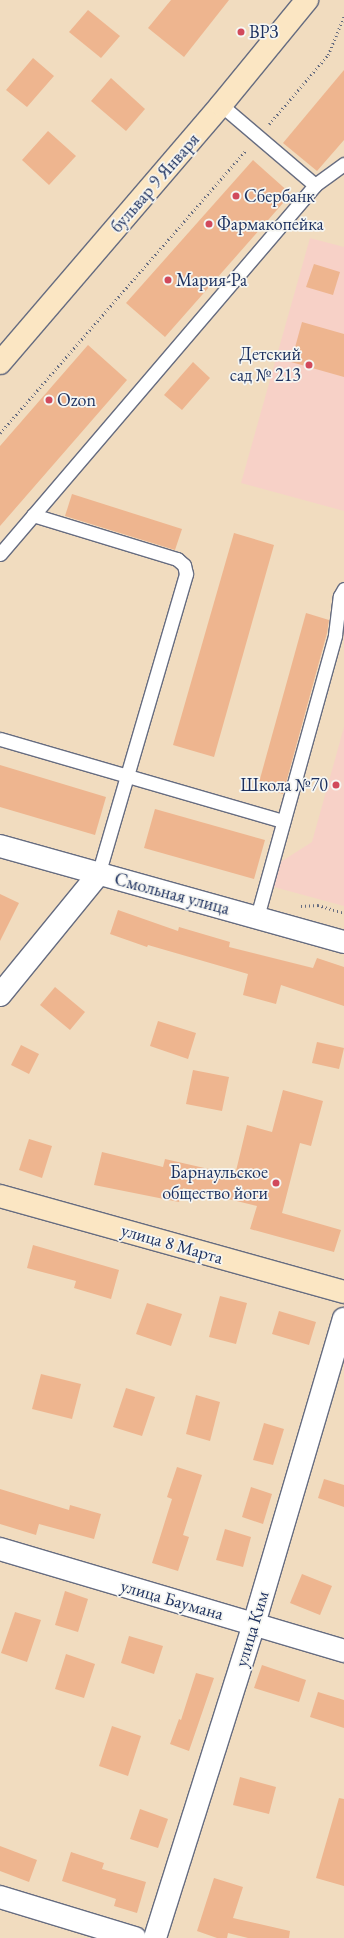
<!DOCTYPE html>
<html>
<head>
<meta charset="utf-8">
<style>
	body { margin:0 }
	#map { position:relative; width:344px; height:1938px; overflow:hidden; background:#f1dcbf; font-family:"EB Garamond",serif }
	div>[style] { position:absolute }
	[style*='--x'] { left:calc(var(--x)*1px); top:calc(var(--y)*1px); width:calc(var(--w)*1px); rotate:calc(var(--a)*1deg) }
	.built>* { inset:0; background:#f7d1c7 }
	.building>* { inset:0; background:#eeb58f }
	.path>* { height:2.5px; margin-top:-1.25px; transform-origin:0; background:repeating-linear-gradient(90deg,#666c80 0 1px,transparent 0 4px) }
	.roads { filter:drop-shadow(1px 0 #666c80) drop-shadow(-1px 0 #666c80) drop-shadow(0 1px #666c80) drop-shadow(0 -1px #666c80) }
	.lane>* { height:13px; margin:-6.5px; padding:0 6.5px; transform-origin:6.5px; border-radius:6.5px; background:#fff }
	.street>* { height:22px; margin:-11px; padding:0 11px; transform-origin:11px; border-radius:11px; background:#fff }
	.secondary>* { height:22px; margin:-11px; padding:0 11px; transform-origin:11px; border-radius:11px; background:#fbe6c3 }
	.dots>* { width:11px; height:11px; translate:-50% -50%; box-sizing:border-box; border:2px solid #f6f6f2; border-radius:50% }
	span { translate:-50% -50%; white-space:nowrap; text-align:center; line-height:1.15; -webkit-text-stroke:3.5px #f6f6f2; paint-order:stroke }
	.poi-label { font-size:18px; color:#1b2f5e }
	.left { translate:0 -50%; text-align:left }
	.right { translate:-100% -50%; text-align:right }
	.street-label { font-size:18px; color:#1b2f5e }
</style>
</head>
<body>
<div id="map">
	<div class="built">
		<div style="clip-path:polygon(310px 238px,344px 247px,344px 511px,241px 483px)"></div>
		<div style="clip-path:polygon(344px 727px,344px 906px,274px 887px,279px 863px,312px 842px)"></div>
	</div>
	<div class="building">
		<div style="clip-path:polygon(171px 0,229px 0,184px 57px,148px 28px)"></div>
		<div style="clip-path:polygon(88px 10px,120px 36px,101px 58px,69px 32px)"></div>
		<div style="clip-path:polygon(33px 58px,54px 76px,27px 107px,6px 90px)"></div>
		<div style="clip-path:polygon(344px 70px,344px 140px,317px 171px,283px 143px)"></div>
		<div style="clip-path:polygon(111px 78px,145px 109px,126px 131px,91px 101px)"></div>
		<div style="clip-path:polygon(48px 131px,76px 156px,49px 185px,22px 160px)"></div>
		<div style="clip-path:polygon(253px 160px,291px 194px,165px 337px,126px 303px)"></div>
		<div style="clip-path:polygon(314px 264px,340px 272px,333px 295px,306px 287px)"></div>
		<div style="clip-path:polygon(302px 322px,344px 334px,344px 377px,291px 362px)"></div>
		<div style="clip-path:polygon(88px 345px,127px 380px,0 526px,0 446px)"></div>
		<div style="clip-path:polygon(193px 362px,210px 378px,182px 410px,164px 395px)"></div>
		<div style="clip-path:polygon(72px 494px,182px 529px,175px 550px,65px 516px)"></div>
		<div style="clip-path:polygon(234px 533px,274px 545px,214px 757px,173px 745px)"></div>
		<div style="clip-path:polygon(306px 613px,329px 620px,327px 633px,283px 794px,258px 786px)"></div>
		<div style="clip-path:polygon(0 765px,106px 797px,95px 835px,0 807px)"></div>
		<div style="clip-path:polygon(155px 809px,265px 840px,254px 879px,144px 848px)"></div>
		<div style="clip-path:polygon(0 894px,19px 903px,0 941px)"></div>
		<div style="clip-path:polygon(118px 910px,178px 931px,179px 927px,230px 942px,229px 947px,313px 968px,317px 958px,344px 967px,344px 1006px,281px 985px,276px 1004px,243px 995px,248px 974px,148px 945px,147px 947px,110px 934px)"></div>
		<div style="clip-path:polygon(55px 987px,85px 1012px,70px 1030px,40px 1005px)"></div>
		<div style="clip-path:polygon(158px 1021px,196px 1033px,188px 1059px,150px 1046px)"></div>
		<div style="clip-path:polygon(317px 1042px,344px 1048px,339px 1069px,312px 1063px)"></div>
		<div style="clip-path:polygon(21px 1045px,39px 1054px,29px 1074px,11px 1065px)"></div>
		<div style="clip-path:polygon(193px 1070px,229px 1077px,222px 1111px,186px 1104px)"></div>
		<div style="clip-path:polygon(283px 1090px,323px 1101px,311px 1146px,300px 1143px,282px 1213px,341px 1230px,334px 1252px,250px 1229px,257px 1206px,183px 1188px,179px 1202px,94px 1185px,102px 1152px,163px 1167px,165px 1159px,235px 1175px,247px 1125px,272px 1132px)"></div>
		<div style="clip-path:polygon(29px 1139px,52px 1146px,42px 1178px,19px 1170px)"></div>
		<div style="clip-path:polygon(33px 1245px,119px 1270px,111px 1299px,74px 1288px,76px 1281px,27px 1268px)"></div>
		<div style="clip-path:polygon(220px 1296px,247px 1303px,236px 1344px,209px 1337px)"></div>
		<div style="clip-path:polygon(147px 1303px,182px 1314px,171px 1346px,136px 1334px)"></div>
		<div style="clip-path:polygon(279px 1311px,316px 1322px,309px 1345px,272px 1334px)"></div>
		<div style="clip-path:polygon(41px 1374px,81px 1384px,72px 1419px,32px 1409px)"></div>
		<div style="clip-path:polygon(126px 1388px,155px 1397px,142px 1436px,113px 1427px)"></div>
		<div style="clip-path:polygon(196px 1395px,220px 1402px,210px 1441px,186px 1434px)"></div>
		<div style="clip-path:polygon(264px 1423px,284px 1429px,273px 1465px,253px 1460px)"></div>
		<div style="clip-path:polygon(177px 1467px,202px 1475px,183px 1535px,189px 1537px,178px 1571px,152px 1563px,172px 1499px,167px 1497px)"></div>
		<div style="clip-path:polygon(324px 1479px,344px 1485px,344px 1507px,318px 1498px)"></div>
		<div style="clip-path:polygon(251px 1487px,272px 1494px,263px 1524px,242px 1517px)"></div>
		<div style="clip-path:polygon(0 1489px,69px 1510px,70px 1505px,101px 1514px,94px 1539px,39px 1524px,36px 1535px,0 1524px)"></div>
		<div style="clip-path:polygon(225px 1529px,251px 1537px,243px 1567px,216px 1560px)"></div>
		<div style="clip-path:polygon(302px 1574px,332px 1586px,320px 1615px,290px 1603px)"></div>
		<div style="clip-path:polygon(65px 1591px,88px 1599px,78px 1632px,55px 1625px)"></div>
		<div style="clip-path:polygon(15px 1612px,41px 1620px,27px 1662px,1px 1653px)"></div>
		<div style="clip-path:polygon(129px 1636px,163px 1646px,154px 1674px,121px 1663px)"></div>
		<div style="clip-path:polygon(66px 1654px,95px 1664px,84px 1698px,55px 1689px)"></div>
		<div style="clip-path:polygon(262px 1665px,306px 1680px,299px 1702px,254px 1688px)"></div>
		<div style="clip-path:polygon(196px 1673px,214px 1678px,189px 1751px,170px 1744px,179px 1719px,181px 1720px)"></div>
		<div style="clip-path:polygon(318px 1692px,344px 1700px,344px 1728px,310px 1717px)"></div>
		<div style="clip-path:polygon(112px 1726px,141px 1736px,128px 1776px,99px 1766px)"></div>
		<div style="clip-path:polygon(240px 1777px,276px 1787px,269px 1814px,233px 1805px)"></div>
		<div style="clip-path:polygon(339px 1798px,344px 1799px,344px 1886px,316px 1878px)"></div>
		<div style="clip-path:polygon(140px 1809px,168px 1819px,158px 1848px,130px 1839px)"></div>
		<div style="clip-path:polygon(0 1846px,37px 1860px,29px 1882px,0 1871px)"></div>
		<div style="clip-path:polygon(71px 1852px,104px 1863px,102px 1869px,146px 1882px,137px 1913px,114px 1906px,116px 1899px,62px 1881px)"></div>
		<div style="clip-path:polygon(214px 1878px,243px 1887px,233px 1918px,290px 1931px,289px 1938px,248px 1938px,228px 1933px,227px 1938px,217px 1938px,197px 1931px)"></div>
	</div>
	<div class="path">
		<div style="--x:269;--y:124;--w:91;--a:-49.5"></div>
		<div style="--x:328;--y:55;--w:42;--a:-67.7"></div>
		<div style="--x:0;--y:433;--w:376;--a:-49"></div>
		<div style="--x:301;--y:906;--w:17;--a:-3"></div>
		<div style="--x:318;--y:905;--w:27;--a:17"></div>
	</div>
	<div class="roads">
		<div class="lane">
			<div style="--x:315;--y:185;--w:36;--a:-36"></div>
			<div style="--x:33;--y:515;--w:151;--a:17"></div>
			<div style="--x:177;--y:559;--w:9;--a:41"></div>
			<div style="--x:184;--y:565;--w:9;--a:77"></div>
			<div style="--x:186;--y:574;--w:314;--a:106.3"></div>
			<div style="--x:0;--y:554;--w:485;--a:-49.5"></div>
			<div style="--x:315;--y:185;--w:123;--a:-139.6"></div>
			<div style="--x:0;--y:739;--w:295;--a:16.2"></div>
			<div style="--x:257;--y:917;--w:293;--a:-74.5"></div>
			<div style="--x:335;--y:635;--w:39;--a:-83"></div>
			<div style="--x:340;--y:596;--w:8;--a:-60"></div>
		</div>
		<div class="street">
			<div style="--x:0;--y:846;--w:357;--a:15.6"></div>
			<div style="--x:0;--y:995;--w:155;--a:-50.8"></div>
			<div style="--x:0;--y:1549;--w:359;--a:16.5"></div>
			<div style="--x:0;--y:1897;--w:141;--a:16.9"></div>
			<div style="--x:155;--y:1938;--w:329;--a:-72.5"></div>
			<div style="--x:254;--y:1624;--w:318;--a:-73.6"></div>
		</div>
		<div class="secondary">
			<div style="--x:0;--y:363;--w:340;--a:-49.4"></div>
			<div style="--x:221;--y:105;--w:136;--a:-50.7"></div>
			<div style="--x:0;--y:1196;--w:357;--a:15.6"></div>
		</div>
	</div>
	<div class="dots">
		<div style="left:241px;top:32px;background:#d1495b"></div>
		<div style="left:236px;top:196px;background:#d1495b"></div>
		<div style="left:209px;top:224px;background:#d1495b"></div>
		<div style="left:168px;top:280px;background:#d1495b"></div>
		<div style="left:309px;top:365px;background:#d1495b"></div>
		<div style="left:49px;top:400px;background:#d1495b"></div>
		<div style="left:336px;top:785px;background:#d1495b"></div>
		<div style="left:276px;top:1183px;background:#d1495b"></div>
	</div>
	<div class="poi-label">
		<span class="left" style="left:249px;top:32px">ВРЗ</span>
		<span class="left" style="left:244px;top:196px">Сбербанк</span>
		<span class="left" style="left:217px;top:224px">Фармакопейка</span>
		<span class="left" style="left:176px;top:280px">Мария-Ра</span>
		<span class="right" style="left:301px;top:365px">Детский<br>сад № 213</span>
		<span class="left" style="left:57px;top:400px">Ozon</span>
		<span class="right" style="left:328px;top:785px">Школа №70</span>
		<span class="right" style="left:268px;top:1183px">Барнаульское<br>общество йоги</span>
	</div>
	<div class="street-label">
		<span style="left:155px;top:183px;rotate:-49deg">бульвар 9 Января</span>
		<span style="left:172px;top:894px;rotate:15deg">Смольная улица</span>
		<span style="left:172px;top:1244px;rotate:16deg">улица 8 Марта</span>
		<span style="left:172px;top:1600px;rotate:16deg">улица Баумана</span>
		<span style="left:252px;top:1629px;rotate:-73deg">улица Ким</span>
	</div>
</div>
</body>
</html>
